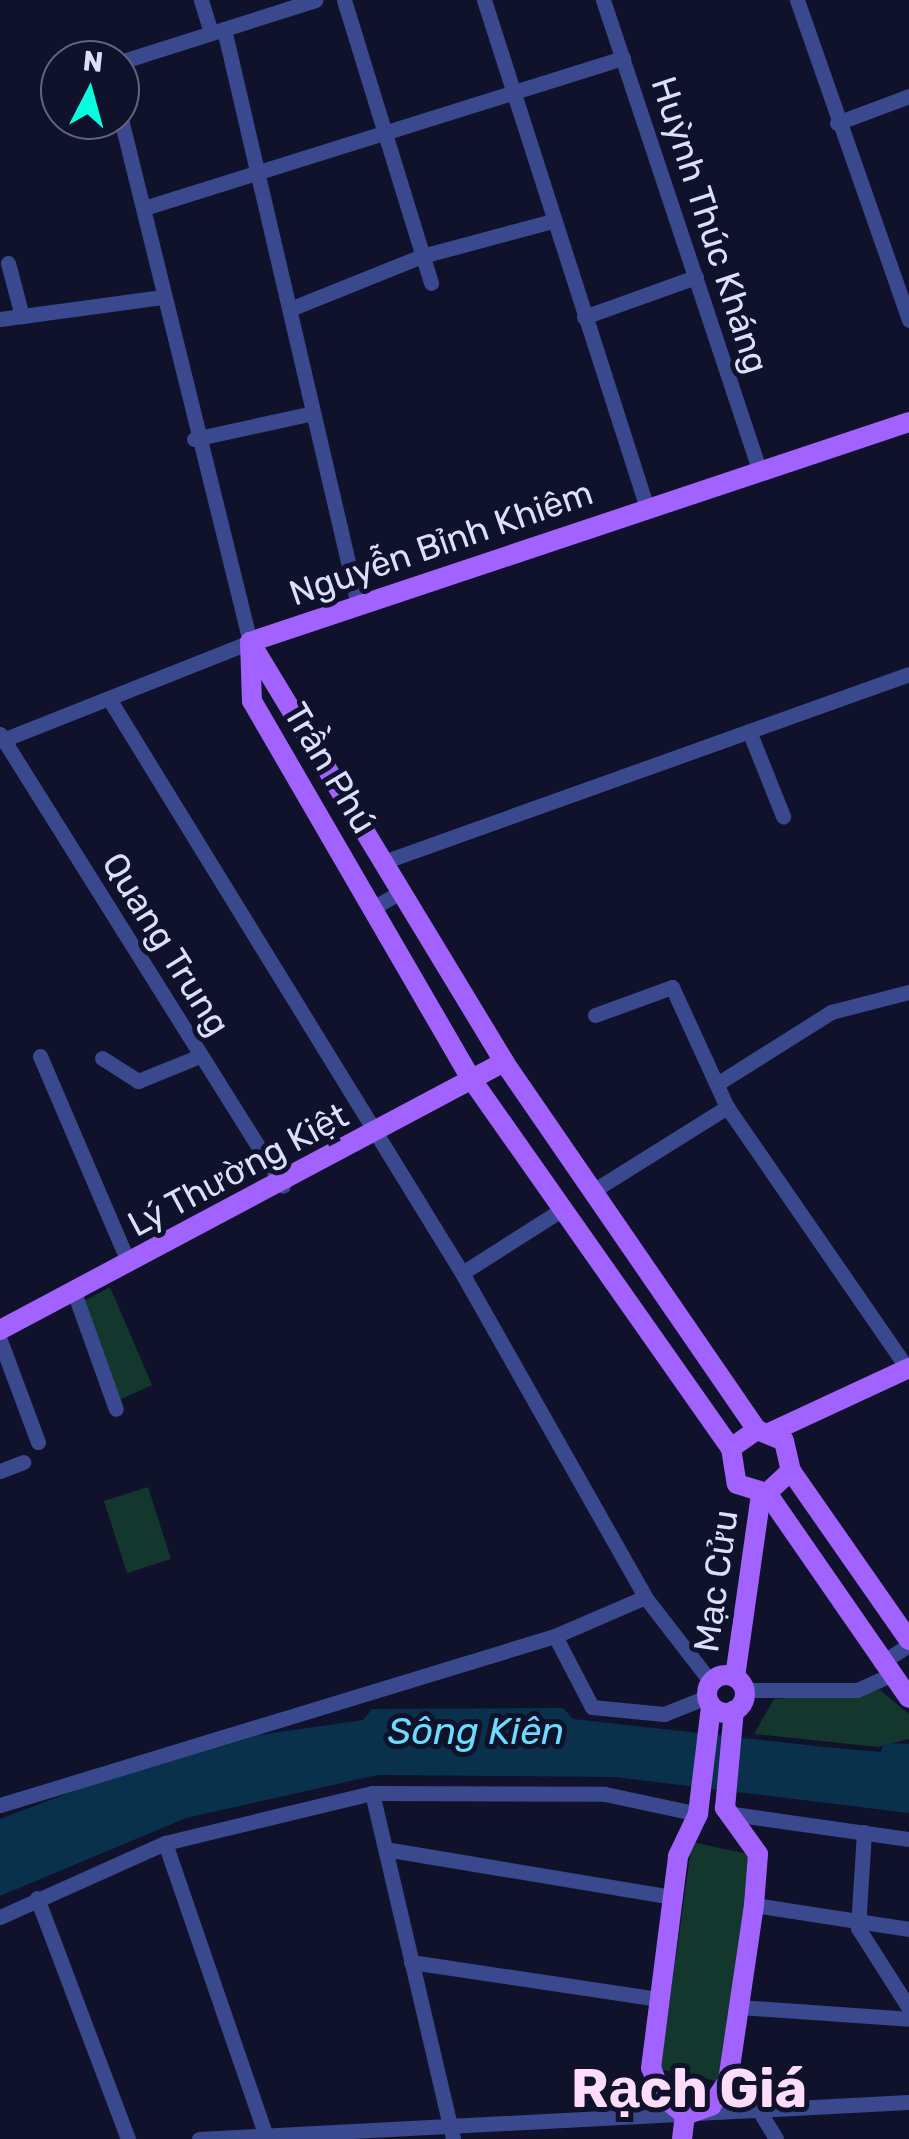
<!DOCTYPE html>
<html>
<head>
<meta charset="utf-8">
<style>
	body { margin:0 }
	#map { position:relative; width:909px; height:2139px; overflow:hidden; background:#10122c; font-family:Rubik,sans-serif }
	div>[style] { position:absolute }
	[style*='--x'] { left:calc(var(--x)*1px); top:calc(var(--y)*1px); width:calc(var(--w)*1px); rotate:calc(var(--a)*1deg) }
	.green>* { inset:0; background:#13362d }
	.water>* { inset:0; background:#09314c }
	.minor>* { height:15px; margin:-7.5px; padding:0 7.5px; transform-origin:7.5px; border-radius:7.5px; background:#3a498d }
	.major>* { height:20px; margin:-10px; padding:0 10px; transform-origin:10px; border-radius:10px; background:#a162ff }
	.major>.ring { margin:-10px; padding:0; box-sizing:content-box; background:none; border:20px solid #a162ff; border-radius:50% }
	span { translate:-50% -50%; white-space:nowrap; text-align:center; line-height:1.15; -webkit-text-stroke:10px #10122c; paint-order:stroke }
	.street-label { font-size:35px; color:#dbdfff }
	.water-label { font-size:38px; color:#69dcff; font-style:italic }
	.town-label { font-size:55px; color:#ffddfa; font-weight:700 }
	.north { position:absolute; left:40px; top:40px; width:100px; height:100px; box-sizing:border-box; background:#10122c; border:2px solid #616480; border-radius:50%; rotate:6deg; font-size:28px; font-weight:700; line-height:40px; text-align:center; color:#dbdfff }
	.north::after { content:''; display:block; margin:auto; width:35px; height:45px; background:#07ffdf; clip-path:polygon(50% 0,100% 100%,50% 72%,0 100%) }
</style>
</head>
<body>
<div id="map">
	<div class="green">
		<div style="clip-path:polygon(110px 1287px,152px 1385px,119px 1400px,82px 1302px)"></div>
		<div style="clip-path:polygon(148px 1487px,171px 1559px,127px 1573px,104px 1501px)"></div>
		<div style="clip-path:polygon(880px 1690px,909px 1714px,909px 1739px,878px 1747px,754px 1734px,774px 1699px)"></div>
		<div style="clip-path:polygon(692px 1842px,753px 1855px,720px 2082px,660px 2069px)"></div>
	</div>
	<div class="water">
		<div style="clip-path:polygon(563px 1708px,573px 1719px,824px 1747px,881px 1752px,884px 1743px,909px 1744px,909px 1813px,615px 1777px,377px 1775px,186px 1818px,0 1896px,0 1819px,198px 1744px,363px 1720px,372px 1709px)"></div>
	</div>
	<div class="minor">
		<div style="--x:201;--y:0;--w:34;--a:73"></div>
		<div style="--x:344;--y:0;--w:296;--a:72.9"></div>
		<div style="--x:484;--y:0;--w:534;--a:72.21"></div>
		<div style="--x:603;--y:0;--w:495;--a:71.6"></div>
		<div style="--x:797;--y:0;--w:339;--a:70.7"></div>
		<div style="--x:224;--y:29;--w:591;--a:76.9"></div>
		<div style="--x:120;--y:62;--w:205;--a:-17.6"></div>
		<div style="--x:837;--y:123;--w:77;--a:-20.6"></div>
		<div style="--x:144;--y:208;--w:502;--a:-17.39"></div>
		<div style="--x:8;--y:263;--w:55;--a:75.2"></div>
		<div style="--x:290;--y:309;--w:142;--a:-21.9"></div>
		<div style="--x:422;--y:256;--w:136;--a:-15"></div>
		<div style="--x:584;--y:317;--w:119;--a:-19.7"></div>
		<div style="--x:0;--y:319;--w:164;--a:-7.7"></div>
		<div style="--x:194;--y:439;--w:122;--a:-12.3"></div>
		<div style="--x:111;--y:702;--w:670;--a:58.42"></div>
		<div style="--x:462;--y:1273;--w:372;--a:60.5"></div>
		<div style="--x:645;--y:1597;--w:108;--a:52.2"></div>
		<div style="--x:749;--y:731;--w:92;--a:68.2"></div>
		<div style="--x:0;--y:734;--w:533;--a:57.95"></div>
		<div style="--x:0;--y:741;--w:269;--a:-21.6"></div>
		<div style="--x:250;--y:642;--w:543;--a:-103.86"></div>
		<div style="--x:386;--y:861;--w:555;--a:-19.67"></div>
		<div style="--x:374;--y:907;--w:33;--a:-29"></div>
		<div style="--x:595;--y:1015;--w:82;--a:-20"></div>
		<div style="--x:672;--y:987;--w:132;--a:65.4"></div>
		<div style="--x:727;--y:1107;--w:321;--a:55.4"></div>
		<div style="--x:40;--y:1056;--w:226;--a:66.8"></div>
		<div style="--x:102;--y:1058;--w:43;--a:32.6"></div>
		<div style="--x:138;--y:1081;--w:67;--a:-22"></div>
		<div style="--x:720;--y:1082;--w:131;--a:-32.2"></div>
		<div style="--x:831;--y:1012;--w:81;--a:-14.4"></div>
		<div style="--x:596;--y:1189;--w:155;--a:-32"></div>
		<div style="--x:462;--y:1273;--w:120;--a:-32.4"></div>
		<div style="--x:74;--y:1292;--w:124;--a:70.3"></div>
		<div style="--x:0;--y:1340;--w:109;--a:69.6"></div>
		<div style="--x:0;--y:1471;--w:25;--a:-21"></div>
		<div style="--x:555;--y:1636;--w:80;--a:62.5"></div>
		<div style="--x:592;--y:1707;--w:72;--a:5.6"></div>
		<div style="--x:664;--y:1714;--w:46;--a:-21.6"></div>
		<div style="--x:881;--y:1663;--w:33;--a:-33"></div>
		<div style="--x:744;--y:1690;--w:113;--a:0"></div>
		<div style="--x:857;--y:1690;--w:37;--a:-24"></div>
		<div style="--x:372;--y:1793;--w:355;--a:76.8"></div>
		<div style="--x:0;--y:1805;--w:580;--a:-16.94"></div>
		<div style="--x:555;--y:1636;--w:98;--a:-23.4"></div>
		<div style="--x:726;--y:1813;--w:185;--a:8.1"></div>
		<div style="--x:864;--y:1832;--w:96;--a:93.6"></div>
		<div style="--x:858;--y:1928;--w:95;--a:57.5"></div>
		<div style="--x:165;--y:1843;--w:313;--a:71"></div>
		<div style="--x:391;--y:1850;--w:286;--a:9.5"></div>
		<div style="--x:37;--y:1898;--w:258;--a:69.3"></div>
		<div style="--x:754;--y:1905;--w:157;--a:8.8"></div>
		<div style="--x:0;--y:1917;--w:181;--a:-24.2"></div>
		<div style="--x:165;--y:1843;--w:213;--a:-13.6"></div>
		<div style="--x:372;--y:1793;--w:233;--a:0.2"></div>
		<div style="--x:605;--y:1794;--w:95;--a:12.1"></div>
		<div style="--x:411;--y:1962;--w:251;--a:8.5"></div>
		<div style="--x:739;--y:2007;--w:170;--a:4"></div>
		<div style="--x:760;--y:2112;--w:31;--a:59"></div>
		<div style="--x:199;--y:2139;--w:711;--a:-2.98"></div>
	</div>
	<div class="major">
		<div style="--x:250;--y:642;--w:59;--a:88.1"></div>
		<div style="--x:252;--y:701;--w:438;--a:59.9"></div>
		<div style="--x:472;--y:1080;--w:450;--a:54.9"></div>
		<div style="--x:731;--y:1448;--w:36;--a:81"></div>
		<div style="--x:737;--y:1484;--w:31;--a:17"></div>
		<div style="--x:767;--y:1493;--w:33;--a:-43"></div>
		<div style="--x:250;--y:642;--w:491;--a:58.8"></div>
		<div style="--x:504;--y:1062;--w:447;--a:55.5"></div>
		<div style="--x:250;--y:642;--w:695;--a:-18.46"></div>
		<div style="--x:0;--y:1330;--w:571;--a:-28"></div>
		<div style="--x:771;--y:1432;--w:152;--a:-24.9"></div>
		<div style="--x:731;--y:1448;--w:32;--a:-35"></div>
		<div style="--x:757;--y:1430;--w:29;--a:22"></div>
		<div style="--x:784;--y:1441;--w:31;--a:77"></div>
		<div style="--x:791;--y:1471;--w:206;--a:55.1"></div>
		<div style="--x:767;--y:1493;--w:249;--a:55.3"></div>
		<div class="ring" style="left:707px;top:1675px;width:18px;height:18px"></div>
		<div style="--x:735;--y:1677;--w:185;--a:-81.9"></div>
		<div style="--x:685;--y:2115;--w:28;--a:-19"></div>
		<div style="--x:711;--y:2106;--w:30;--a:-56"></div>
		<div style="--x:728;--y:2081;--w:178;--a:-81.6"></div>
		<div style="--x:754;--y:1905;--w:51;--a:-85.5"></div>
		<div style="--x:758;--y:1854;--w:57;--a:-125.7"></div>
		<div style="--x:725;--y:1808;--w:98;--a:-84.8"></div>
		<div style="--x:685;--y:2115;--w:30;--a:-140"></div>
		<div style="--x:662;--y:2096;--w:30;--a:-111"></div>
		<div style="--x:651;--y:2068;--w:214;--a:-82.7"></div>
		<div style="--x:678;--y:1856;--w:47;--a:-64.5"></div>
		<div style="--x:698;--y:1814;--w:109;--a:-83.1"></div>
		<div style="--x:682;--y:2139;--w:24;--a:-83"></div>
	</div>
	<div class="street-label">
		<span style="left:710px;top:225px;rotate:72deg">Huỳnh Thúc Kháng</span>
		<span style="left:441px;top:543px;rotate:-19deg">Nguyễn Bỉnh Khiêm</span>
		<span style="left:330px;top:768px;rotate:59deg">Trần Phú</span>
		<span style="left:166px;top:944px;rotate:58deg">Quang Trung</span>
		<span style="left:238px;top:1170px;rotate:-28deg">Lý Thường Kiệt</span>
		<span style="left:716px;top:1581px;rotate:-82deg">Mạc Cửu</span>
	</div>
	<div class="water-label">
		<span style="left:476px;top:1732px">Sông Kiên</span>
	</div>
	<div class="town-label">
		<span style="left:689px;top:2089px">Rạch Giá</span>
	</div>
	<div class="north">N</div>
</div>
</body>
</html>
